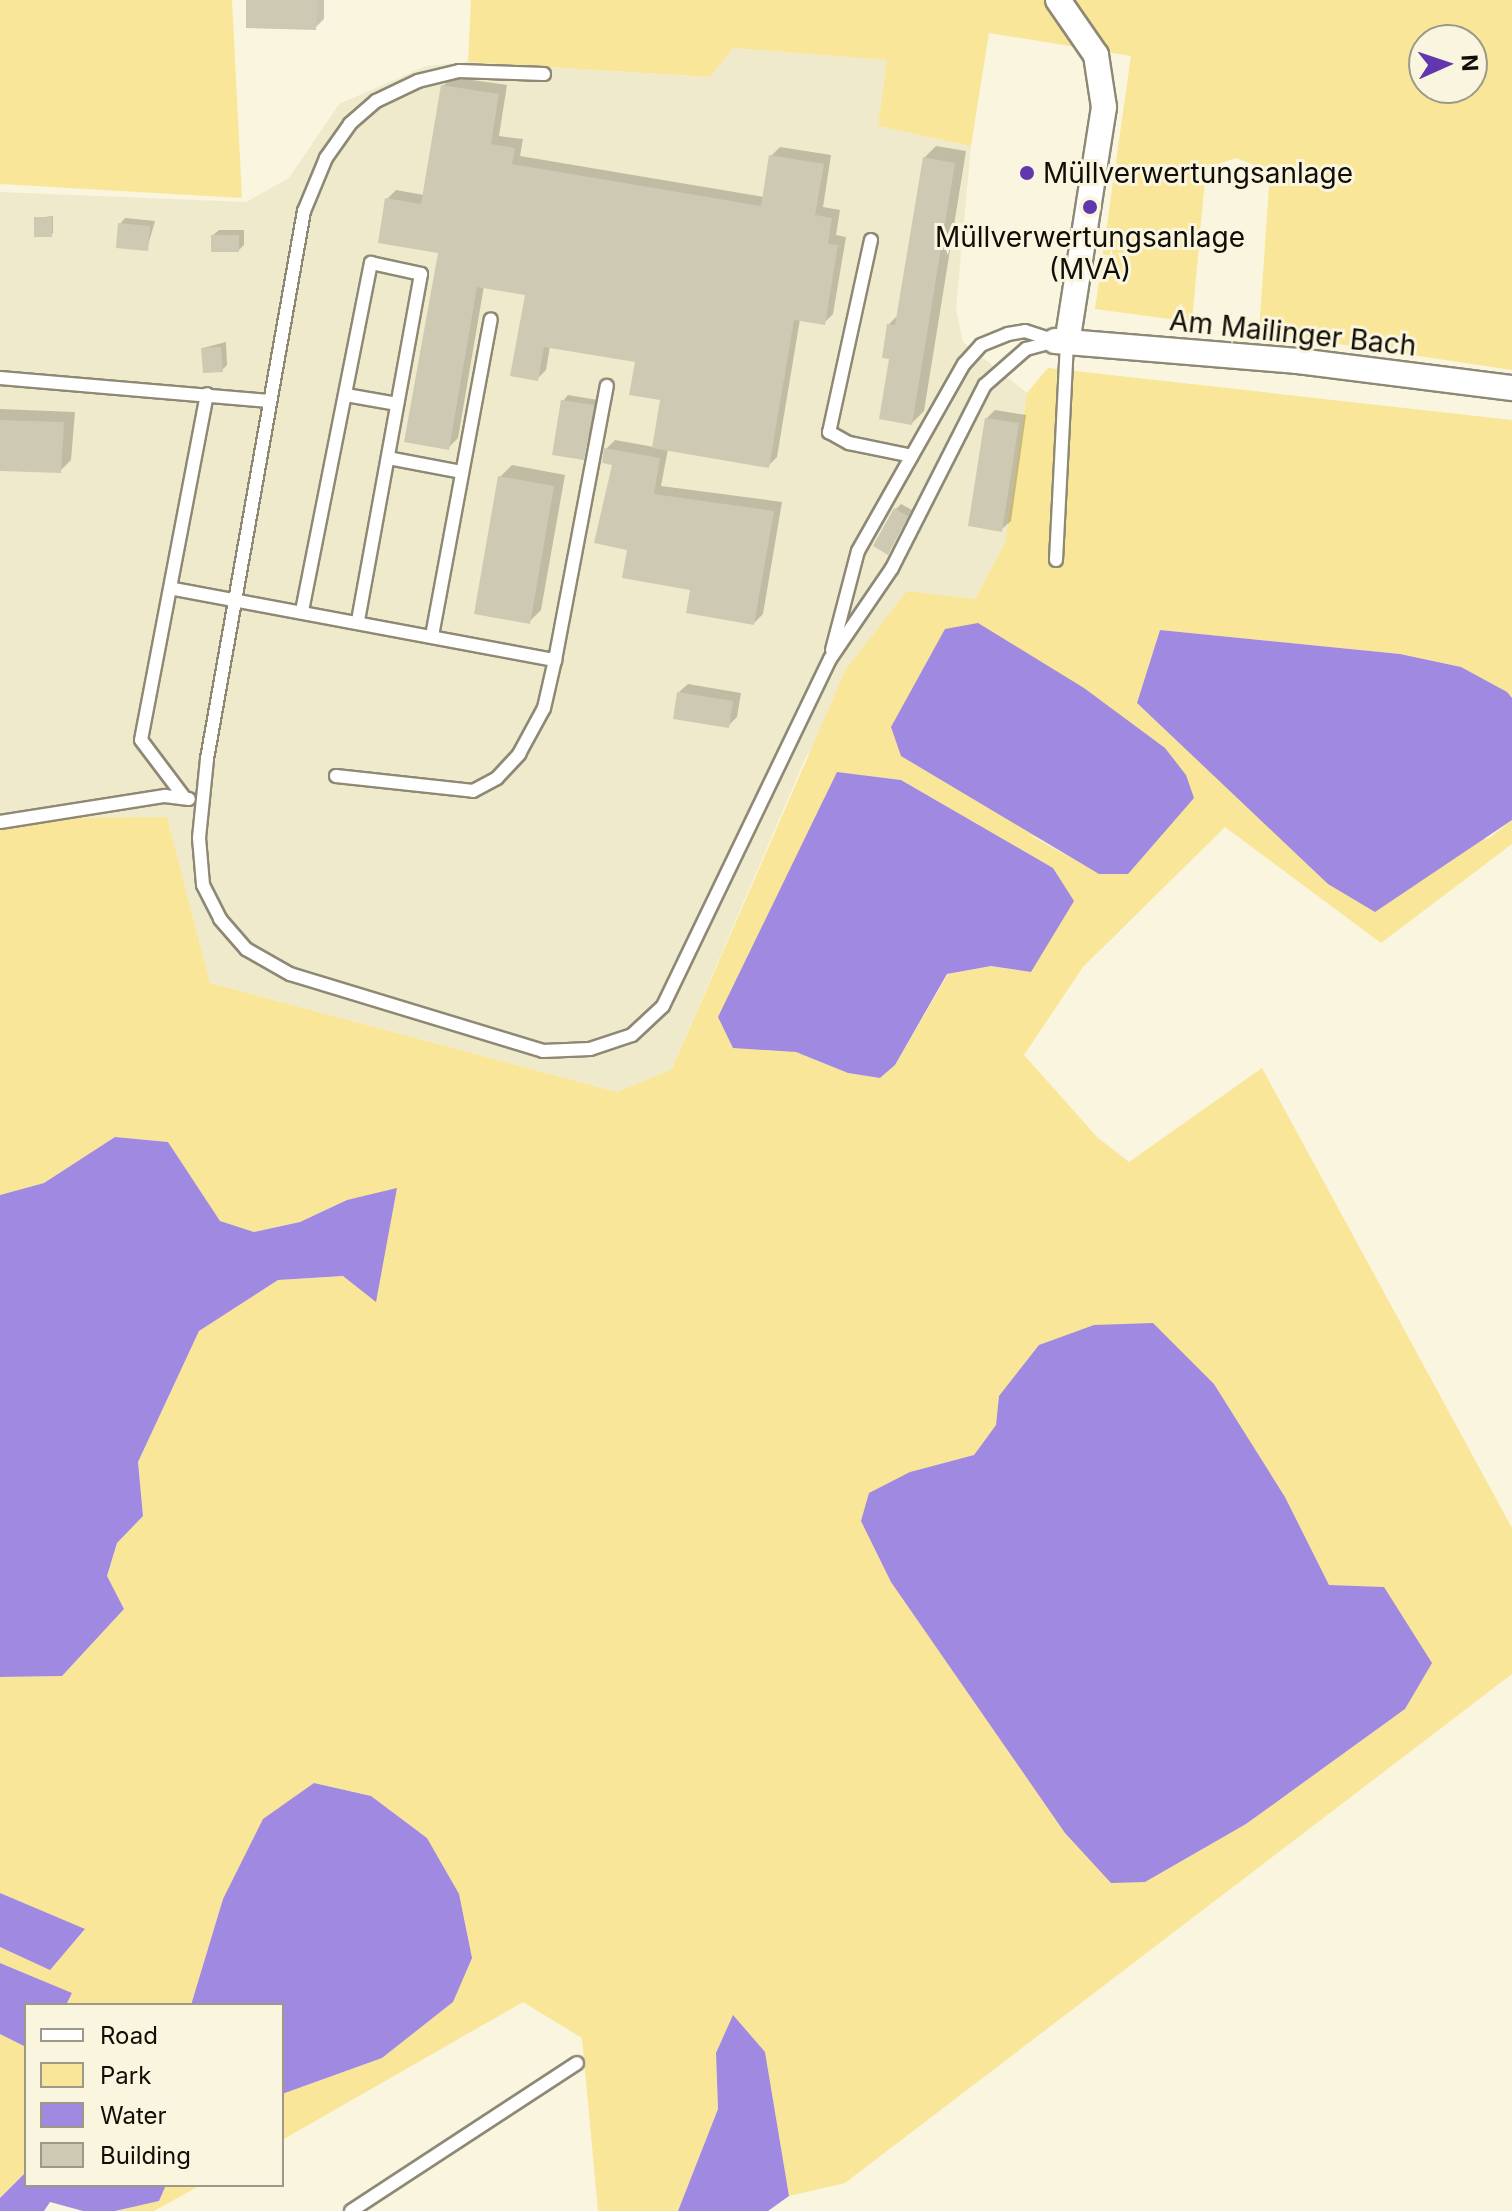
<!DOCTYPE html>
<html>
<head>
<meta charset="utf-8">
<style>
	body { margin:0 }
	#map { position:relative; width:1512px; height:2211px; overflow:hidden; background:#faf5de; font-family:Inter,sans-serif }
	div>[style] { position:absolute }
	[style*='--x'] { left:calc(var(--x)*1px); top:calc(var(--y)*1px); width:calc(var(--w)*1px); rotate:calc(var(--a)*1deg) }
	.built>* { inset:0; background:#f0eacc }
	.green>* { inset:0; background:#f9e699 }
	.water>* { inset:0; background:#9f89e1 }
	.shadow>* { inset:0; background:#0003 }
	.building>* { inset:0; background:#cec9b3 }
	.roads { filter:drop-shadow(2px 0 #8e8975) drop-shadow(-2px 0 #8e8975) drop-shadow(0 2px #8e8975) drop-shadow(0 -2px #8e8975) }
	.lane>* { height:12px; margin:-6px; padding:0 6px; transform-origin:6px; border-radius:6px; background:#fff }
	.street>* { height:24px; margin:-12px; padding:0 12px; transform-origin:12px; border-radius:12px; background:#fff }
	.dots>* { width:22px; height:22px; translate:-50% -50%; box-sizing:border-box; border:4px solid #faf5de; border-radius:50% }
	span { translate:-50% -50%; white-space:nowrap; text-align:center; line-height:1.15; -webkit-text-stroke:6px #faf5de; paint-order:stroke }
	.poi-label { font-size:28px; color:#100e07 }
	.left { translate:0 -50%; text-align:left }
	.street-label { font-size:28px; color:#100e07 }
	.legend { position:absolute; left:24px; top:2003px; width:260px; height:184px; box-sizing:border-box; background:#faf5de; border:2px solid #9c9988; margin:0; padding:10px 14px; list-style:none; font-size:24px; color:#100e07 }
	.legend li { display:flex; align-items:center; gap:16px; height:40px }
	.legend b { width:40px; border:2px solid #9c9988 }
	.north { position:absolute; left:1408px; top:24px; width:80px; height:80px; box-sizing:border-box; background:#faf5de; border:2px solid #9c9988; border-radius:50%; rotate:87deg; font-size:22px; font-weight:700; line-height:32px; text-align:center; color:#100e07 }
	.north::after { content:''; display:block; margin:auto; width:28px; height:36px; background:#6137af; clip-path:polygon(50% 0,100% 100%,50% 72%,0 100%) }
</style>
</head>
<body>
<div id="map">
	<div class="built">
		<div style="clip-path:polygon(733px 48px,888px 60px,879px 126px,971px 146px,956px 309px,963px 342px,1027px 393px,1005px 543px,975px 599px,907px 591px,805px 759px,672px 1069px,617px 1092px,210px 983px,167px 817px,0 818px,0 192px,246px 202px,289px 178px,339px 104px,426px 66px,468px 62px,709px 77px)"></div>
	</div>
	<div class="green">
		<div style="clip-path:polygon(0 0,232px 0,242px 198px,0 184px)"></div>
		<div style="clip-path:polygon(evenodd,471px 0,1512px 0,1512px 370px,1259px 332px,1270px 171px,1236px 158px,1206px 168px,1192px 322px,1095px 309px,1131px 56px,989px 33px,971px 146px,878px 126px,887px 60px,733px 48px,710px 77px,468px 62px,471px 0,1424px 40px,1472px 40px,1472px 88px,1424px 88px,1424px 40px)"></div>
		<div style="clip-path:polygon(evenodd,1048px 368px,1512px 420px,1512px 698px,1461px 667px,1400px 654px,1160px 630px,1137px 703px,1227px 786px,1488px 839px,1512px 820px,1512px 844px,1381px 943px,1225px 827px,1083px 967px,1024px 1055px,1097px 1137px,1129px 1162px,1262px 1068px,1512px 1528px,1512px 1674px,845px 2183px,789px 2196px,765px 2052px,733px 2016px,716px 2053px,718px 2109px,678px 2211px,598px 2211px,582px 2038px,523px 2002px,282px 2140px,282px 2094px,382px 2058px,453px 2002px,459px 1895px,427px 1838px,371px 1796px,314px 1783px,223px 1899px,191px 2005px,66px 2005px,72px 1993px,0 1963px,0 1947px,50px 1969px,85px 1930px,0 1893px,0 1677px,62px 1676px,124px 1609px,107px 1577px,117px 1543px,143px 1516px,138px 1462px,199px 1331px,278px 1280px,344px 1276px,376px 1301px,347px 1200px,300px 1222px,254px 1232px,220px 1221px,168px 1142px,115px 1137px,44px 1183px,0 1195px,0 818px,167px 817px,210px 983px,617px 1092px,672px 1069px,846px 669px,907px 591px,975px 599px,1005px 543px,1027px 393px,1048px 368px,837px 772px,901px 780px,1053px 868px,1031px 972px,991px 966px,948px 974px,895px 1065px,880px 1078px,848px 1073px,796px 1052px,837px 772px,1048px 368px,1028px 834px,1128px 874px,1099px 873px,1028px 834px,1048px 368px,1214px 1384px,1285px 1497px,1329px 1585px,1384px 1587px,1405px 1709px,1246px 1824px,1145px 1882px,910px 1472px,974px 1455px,996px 1425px,999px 1396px,1214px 1384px)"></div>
		<div style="clip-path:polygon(0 2034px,26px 2047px,26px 2172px,0 2198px)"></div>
		<div style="clip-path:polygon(166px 2185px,201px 2185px,154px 2211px,115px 2211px,159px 2201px)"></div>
	</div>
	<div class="water">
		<div style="clip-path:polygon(978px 623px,1084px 688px,1165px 748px,1186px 775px,1194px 798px,1128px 874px,1099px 874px,901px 756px,891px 727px,945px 629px)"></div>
		<div style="clip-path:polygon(1160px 630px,1400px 654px,1461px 667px,1507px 692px,1512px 698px,1512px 820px,1375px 912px,1328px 884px,1137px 703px)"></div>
		<div style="clip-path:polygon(837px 772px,901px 780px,1053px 868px,1074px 901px,1031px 972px,991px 966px,947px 974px,895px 1065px,880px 1078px,848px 1073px,796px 1052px,733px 1048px,718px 1017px)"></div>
		<div style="clip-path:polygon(115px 1137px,168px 1142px,220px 1221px,254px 1232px,300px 1222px,347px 1200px,397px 1188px,376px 1302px,343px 1276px,278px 1280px,199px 1331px,138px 1462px,143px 1516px,117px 1543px,107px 1576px,124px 1609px,62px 1676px,0 1677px,0 1195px,44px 1183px)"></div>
		<div style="clip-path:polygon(1153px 1323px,1214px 1384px,1285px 1497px,1329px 1585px,1384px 1587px,1432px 1663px,1405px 1709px,1246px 1824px,1145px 1882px,1111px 1883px,1065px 1833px,891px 1582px,861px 1521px,869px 1493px,910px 1472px,974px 1455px,996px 1425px,999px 1396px,1039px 1345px,1094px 1325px)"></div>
		<div style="clip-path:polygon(314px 1783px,371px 1796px,427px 1838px,459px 1894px,472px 1958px,453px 2002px,382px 2058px,282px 2094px,282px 2005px,191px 2005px,223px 1899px,263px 1819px)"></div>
		<div style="clip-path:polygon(0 1893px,85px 1929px,50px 1970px,0 1947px)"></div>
		<div style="clip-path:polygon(0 1963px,72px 1993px,66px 2005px,26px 2005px,26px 2047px,0 2034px)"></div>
		<div style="clip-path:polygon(733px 2015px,765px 2052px,789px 2196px,768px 2211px,678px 2211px,718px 2109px,716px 2053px)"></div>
		<div style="clip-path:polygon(26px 2172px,26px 2185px,166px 2185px,159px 2201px,115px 2211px,83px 2211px,50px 2202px,44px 2211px,0 2211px,0 2198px)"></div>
	</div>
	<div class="shadow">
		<div style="clip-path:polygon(248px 0,324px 0,324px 19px,315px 28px)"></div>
		<div style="clip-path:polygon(452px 77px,507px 85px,499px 136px,523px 139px,520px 156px,764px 197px,771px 156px,780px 147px,831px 155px,823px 207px,840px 210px,836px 235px,846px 237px,833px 314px,824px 323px,800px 319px,777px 457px,768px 466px,668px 449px,661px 486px,782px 502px,763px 614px,754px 623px,630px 548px,615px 463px,606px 449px,615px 440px,654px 447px,662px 399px,637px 360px,550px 346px,546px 370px,537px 379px,527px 294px,484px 286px,458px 438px,449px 447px,441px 252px,387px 199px,396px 190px,424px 195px,443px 86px)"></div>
		<div style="clip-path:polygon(936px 146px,966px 151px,924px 411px,912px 423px,891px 358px,889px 324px,898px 315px,924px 158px)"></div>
		<div style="clip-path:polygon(53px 216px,53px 233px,51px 235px,36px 218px)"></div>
		<div style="clip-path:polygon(125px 218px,155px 221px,147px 249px,120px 224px)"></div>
		<div style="clip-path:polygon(219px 230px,244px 230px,244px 245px,239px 250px,213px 235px)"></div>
		<div style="clip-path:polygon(226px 342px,227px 365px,222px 370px,203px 348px)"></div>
		<div style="clip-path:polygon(568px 395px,598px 400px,583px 458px,563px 401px)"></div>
		<div style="clip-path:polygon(0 409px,75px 412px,71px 460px,60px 471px,0 469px)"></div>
		<div style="clip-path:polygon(995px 410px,1026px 415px,1011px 521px,1002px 529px,986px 419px)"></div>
		<div style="clip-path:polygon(512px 465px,565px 475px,541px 610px,529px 622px,500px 477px)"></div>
		<div style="clip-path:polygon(901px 504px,912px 510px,888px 553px,896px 509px)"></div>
		<div style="clip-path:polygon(688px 684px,741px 693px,737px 717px,728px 726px,679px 692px)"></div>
	</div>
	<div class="building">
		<div style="clip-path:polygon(246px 0,317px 0,316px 30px,246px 28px)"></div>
		<div style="clip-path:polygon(441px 85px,499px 94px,491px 144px,515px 148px,512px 164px,761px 206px,769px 155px,824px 164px,815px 215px,832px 218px,828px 244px,838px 245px,825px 325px,794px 320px,769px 468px,652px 448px,660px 400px,629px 395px,635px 362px,544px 347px,538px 381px,510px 376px,525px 295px,477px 287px,449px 450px,404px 442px,438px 253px,378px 243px,385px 198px,421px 204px)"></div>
		<div style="clip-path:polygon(923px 157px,955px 163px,912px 425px,879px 419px,889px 359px,882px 358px,887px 324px,895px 325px)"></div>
		<div style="clip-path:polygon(34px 217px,52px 217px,52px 237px,34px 237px)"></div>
		<div style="clip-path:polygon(118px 223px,150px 226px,148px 251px,116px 248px)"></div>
		<div style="clip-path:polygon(211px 235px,239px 235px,239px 252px,211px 252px)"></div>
		<div style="clip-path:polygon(221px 347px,223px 372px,203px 373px,201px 348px)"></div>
		<div style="clip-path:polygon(561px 400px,594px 405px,584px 460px,552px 455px)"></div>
		<div style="clip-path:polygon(985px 418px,1019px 423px,1002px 532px,968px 526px)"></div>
		<div style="clip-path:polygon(0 420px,64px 422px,61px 473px,0 471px)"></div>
		<div style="clip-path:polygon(604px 448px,660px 458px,654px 494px,774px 511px,754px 625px,686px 613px,690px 590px,622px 578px,627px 550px,594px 543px,612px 465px,602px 463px)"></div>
		<div style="clip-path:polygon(498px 476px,554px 486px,530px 624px,474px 614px)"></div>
		<div style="clip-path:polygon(894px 508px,908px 516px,888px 555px,873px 546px)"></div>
		<div style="clip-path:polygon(677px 692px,733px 701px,729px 728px,673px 719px)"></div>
	</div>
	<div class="roads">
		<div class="lane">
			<div style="--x:544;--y:74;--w:85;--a:-178"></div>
			<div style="--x:459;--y:71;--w:42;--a:166.3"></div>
			<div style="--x:418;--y:81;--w:47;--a:154.5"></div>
			<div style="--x:376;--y:101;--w:35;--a:139"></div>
			<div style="--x:350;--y:124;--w:42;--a:125.2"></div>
			<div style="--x:326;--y:158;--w:57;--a:112.5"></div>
			<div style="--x:304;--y:211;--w:557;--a:100.04"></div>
			<div style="--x:207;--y:759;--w:79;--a:95.8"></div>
			<div style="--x:199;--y:838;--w:47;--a:85.1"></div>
			<div style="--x:203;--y:885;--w:38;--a:63"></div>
			<div style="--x:220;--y:919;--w:40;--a:49"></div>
			<div style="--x:246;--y:949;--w:51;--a:29.6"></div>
			<div style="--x:290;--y:974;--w:264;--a:16.9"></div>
			<div style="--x:543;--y:1051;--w:47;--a:-2.4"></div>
			<div style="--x:590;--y:1049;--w:44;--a:-18.4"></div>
			<div style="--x:632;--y:1035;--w:42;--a:-43.1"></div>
			<div style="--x:663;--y:1006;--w:385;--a:-64.3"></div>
			<div style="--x:830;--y:659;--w:110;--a:-55.7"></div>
			<div style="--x:892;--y:568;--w:205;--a:-63.1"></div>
			<div style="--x:985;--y:385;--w:55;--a:-41.3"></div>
			<div style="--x:1026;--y:349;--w:30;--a:-15"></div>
			<div style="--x:871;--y:240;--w:197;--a:102.3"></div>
			<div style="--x:829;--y:432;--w:23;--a:29"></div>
			<div style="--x:849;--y:443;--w:64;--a:11.7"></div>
			<div style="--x:0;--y:378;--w:270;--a:4.9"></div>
			<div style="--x:346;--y:395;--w:52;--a:10"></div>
			<div style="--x:388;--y:458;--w:75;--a:10.7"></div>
			<div style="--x:1056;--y:560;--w:218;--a:-87.1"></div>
			<div style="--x:174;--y:589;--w:388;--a:10.6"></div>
			<div style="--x:555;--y:660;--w:279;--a:-79.3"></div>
			<div style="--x:302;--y:611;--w:355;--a:-78.8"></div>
			<div style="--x:371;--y:263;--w:51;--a:12.4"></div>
			<div style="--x:421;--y:274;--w:354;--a:100.3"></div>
			<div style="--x:432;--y:636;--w:322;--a:-79.5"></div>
			<div style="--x:832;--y:650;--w:102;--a:-75.3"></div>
			<div style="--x:858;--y:551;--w:215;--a:-60.5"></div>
			<div style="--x:964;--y:364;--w:25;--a:-48"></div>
			<div style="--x:981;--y:345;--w:29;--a:-22"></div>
			<div style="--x:1008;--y:334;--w:17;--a:-10"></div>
			<div style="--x:1025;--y:331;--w:32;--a:18"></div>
			<div style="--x:336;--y:776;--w:138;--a:6.2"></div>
			<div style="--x:473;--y:791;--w:27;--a:-28"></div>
			<div style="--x:497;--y:778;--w:33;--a:-47"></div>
			<div style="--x:519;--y:754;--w:52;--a:-61.5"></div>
			<div style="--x:544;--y:708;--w:49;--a:-77.1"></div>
			<div style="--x:184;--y:797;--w:71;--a:-127"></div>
			<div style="--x:141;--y:740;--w:352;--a:-79.2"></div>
			<div style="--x:0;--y:822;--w:167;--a:-9"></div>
			<div style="--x:165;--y:796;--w:24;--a:7"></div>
			<div style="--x:351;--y:2211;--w:270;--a:-33.2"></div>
		</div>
		<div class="street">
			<div style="--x:1058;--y:0;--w:67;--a:55.4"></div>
			<div style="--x:1096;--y:55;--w:53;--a:81.3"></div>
			<div style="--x:1104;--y:107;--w:238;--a:98.9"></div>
			<div style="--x:1055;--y:341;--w:244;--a:4.7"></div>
			<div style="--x:1298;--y:361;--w:216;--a:7.2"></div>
		</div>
	</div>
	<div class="dots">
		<div style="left:1027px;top:173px;background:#6137af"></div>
		<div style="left:1090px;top:207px;background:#6137af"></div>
	</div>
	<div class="poi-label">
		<span class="left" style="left:1043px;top:173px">Müllverwertungsanlage</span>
		<span style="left:1090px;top:253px">Müllverwertungsanlage<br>(MVA)</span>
	</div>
	<div class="street-label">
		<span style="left:1293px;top:333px;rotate:6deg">Am Mailinger Bach</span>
	</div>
	<ul class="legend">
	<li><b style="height:10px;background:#fff"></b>Road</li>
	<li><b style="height:22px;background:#f9e699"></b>Park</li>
	<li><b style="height:22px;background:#9f89e1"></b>Water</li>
	<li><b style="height:22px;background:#cec9b3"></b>Building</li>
	</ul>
	<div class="north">N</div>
</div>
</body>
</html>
